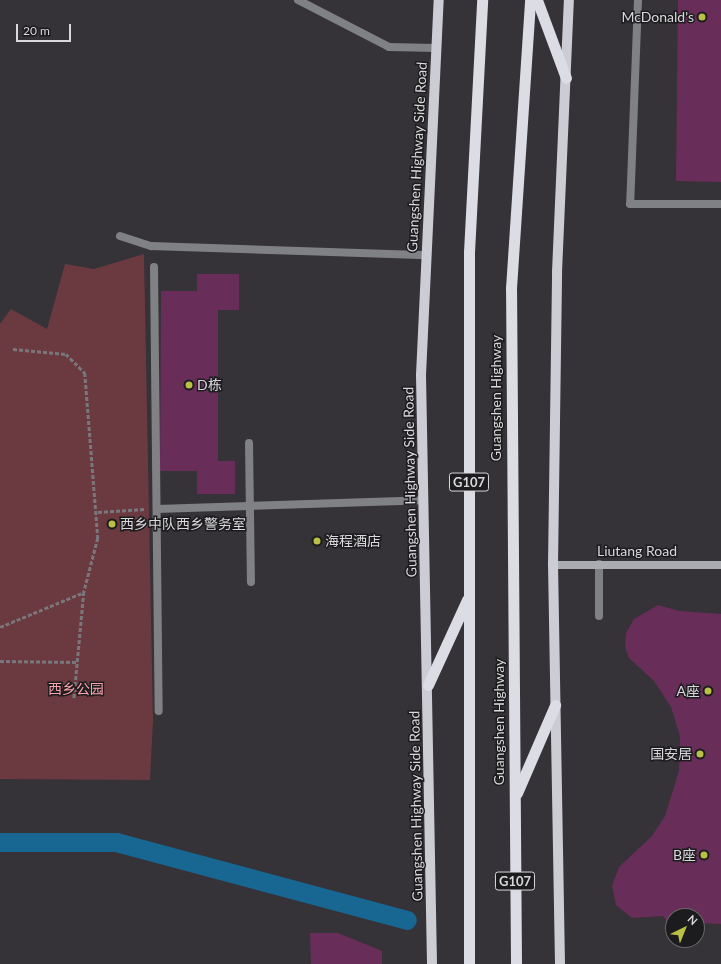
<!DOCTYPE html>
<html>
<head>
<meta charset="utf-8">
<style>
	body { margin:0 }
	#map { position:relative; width:721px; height:964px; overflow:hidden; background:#353238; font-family:Lato,"Noto Sans SC",sans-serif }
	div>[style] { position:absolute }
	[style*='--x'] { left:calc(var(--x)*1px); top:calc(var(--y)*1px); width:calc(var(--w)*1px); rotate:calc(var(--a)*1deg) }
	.green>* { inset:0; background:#6a3a40 }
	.canal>* { height:19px; margin:-9.5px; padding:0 9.5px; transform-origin:9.5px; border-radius:9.5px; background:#186692 }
	.building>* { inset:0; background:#682e59 }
	.path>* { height:2.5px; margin-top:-1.25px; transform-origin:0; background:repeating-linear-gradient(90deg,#79777c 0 4px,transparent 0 6px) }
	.service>* { height:8px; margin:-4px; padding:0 4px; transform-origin:4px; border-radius:4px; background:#808184 }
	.minor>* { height:8px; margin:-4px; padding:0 4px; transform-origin:4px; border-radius:4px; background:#808184 }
	.secondary>* { height:8px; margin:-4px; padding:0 4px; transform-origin:4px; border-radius:4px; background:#aaacb1 }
	.primary>* { height:10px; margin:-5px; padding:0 5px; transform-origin:5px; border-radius:5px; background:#cccdd4 }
	.trunk>* { height:11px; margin:-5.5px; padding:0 5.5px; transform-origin:5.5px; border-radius:5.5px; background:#dbdce4 }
	.dots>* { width:11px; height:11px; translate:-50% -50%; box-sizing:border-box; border:2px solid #1c1b1d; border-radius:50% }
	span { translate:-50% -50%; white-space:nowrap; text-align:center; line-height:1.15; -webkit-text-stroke:3px #1c1b1d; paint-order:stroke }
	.shield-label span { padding:1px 3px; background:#1c1b1d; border:1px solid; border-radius:3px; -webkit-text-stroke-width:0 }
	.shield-label { font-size:13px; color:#dad8dc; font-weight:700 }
	.poi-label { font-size:14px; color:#dad8dc }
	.right { translate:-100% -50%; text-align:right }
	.left { translate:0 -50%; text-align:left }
	.street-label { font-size:14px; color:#dad8dc }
	.park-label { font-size:14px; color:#fca4ae }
	.north { position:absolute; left:665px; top:908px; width:40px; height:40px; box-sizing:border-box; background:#1c1b1d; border:1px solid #686769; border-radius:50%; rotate:43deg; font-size:11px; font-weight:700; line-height:16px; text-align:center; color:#dad8dc }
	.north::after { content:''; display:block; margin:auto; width:14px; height:18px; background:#bac045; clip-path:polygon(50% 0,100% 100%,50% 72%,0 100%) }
	.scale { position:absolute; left:16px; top:24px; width:55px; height:18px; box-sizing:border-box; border:2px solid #dad8dc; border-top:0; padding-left:5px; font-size:12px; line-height:14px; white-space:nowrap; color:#dad8dc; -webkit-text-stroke:3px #1c1b1d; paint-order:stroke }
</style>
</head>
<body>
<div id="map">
	<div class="green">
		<div style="clip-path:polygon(144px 254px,153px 721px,150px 780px,0 779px,0 324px,11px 309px,47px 329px,65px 264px,94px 269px)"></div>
	</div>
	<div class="canal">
		<div style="--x:0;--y:842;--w:116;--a:0"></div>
		<div style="--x:116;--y:842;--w:301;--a:15"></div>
	</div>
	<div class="building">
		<div style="clip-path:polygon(678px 0,721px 0,721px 182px,676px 181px)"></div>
		<div style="clip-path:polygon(197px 274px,239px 274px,239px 310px,218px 310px,218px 461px,235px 461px,235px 494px,197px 494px,197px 471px,160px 471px,161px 291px,197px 291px)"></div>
		<div style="clip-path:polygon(658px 605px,679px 611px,721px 614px,721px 924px,697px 923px,697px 916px,673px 916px,673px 921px,667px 921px,663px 916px,632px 918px,616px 905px,612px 886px,619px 867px,652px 836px,665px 816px,679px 771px,680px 736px,671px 707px,654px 681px,629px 658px,625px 647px,626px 633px,634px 619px)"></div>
		<div style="clip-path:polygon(310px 933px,338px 933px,382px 951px,382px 964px,311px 964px)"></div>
	</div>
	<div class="path">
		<div style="--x:13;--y:349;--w:53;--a:5.4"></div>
		<div style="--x:66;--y:354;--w:27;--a:45"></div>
		<div style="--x:85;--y:373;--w:166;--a:85.5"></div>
		<div style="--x:98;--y:538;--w:56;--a:104.5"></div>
		<div style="--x:84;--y:592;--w:107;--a:95.3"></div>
		<div style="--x:98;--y:512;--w:47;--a:-3.7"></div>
		<div style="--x:0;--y:627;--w:91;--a:-22.6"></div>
		<div style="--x:0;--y:661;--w:77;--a:0.7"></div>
	</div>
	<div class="service">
		<div style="--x:638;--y:0;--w:204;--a:92.2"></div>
		<div style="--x:630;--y:204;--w:91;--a:0"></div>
		<div style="--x:120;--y:236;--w:33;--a:18"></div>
		<div style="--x:151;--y:246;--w:276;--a:1.9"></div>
		<div style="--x:154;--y:267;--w:444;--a:89.4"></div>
		<div style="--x:249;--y:443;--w:139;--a:89.2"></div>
		<div style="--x:157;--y:509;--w:267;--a:-1.9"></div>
		<div style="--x:599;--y:616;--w:52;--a:-90"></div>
	</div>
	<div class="minor">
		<div style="--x:298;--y:0;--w:102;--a:27.3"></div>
		<div style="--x:389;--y:47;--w:47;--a:1.2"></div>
	</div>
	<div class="secondary">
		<div style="--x:553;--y:565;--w:168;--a:0"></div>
	</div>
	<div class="primary">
		<div style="--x:432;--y:964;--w:589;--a:-91.07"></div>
		<div style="--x:421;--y:375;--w:375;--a:-87.3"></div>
		<div style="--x:560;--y:964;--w:399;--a:-91"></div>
		<div style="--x:553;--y:565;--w:293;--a:-89.2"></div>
		<div style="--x:557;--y:272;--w:272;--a:-87.5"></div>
	</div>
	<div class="trunk">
		<div style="--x:537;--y:0;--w:83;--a:69.6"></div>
		<div style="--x:428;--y:685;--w:94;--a:-65.4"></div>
		<div style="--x:517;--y:793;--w:96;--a:-66.6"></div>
		<div style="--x:469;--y:964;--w:712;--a:-90"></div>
		<div style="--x:469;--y:252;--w:252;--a:-87"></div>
		<div style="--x:516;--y:964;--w:676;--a:-90.42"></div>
		<div style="--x:511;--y:288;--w:289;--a:-86.2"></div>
	</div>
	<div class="dots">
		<div style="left:702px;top:17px;background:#bac045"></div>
		<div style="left:189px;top:385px;background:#bac045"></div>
		<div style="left:112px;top:524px;background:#bac045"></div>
		<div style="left:317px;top:541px;background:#bac045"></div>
		<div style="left:708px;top:691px;background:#bac045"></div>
		<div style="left:700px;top:754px;background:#bac045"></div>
		<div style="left:704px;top:855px;background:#bac045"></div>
	</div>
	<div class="shield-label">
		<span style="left:469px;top:482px">G107</span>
		<span style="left:515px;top:881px">G107</span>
	</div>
	<div class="poi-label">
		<span class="right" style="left:694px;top:17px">McDonald's</span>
		<span class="left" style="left:197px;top:385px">D栋</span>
		<span class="left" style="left:120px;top:524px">西乡中队西乡警务室</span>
		<span class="left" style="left:325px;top:541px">海程酒店</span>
		<span class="right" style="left:700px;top:691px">A座</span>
		<span class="right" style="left:692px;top:754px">国安居</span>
		<span class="right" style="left:696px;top:855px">B座</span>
	</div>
	<div class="street-label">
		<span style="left:417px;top:157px;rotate:-87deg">Guangshen Highway Side Road</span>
		<span style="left:496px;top:398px;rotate:-90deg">Guangshen Highway</span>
		<span style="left:410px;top:482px;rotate:-91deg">Guangshen Highway Side Road</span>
		<span style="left:637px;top:551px">Liutang Road</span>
		<span style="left:499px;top:722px;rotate:-90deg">Guangshen Highway</span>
		<span style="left:416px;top:806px;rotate:-91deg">Guangshen Highway Side Road</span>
	</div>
	<div class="park-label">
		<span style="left:76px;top:689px">西乡公园</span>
	</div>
	<div class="north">N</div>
	<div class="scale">20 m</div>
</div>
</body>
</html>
